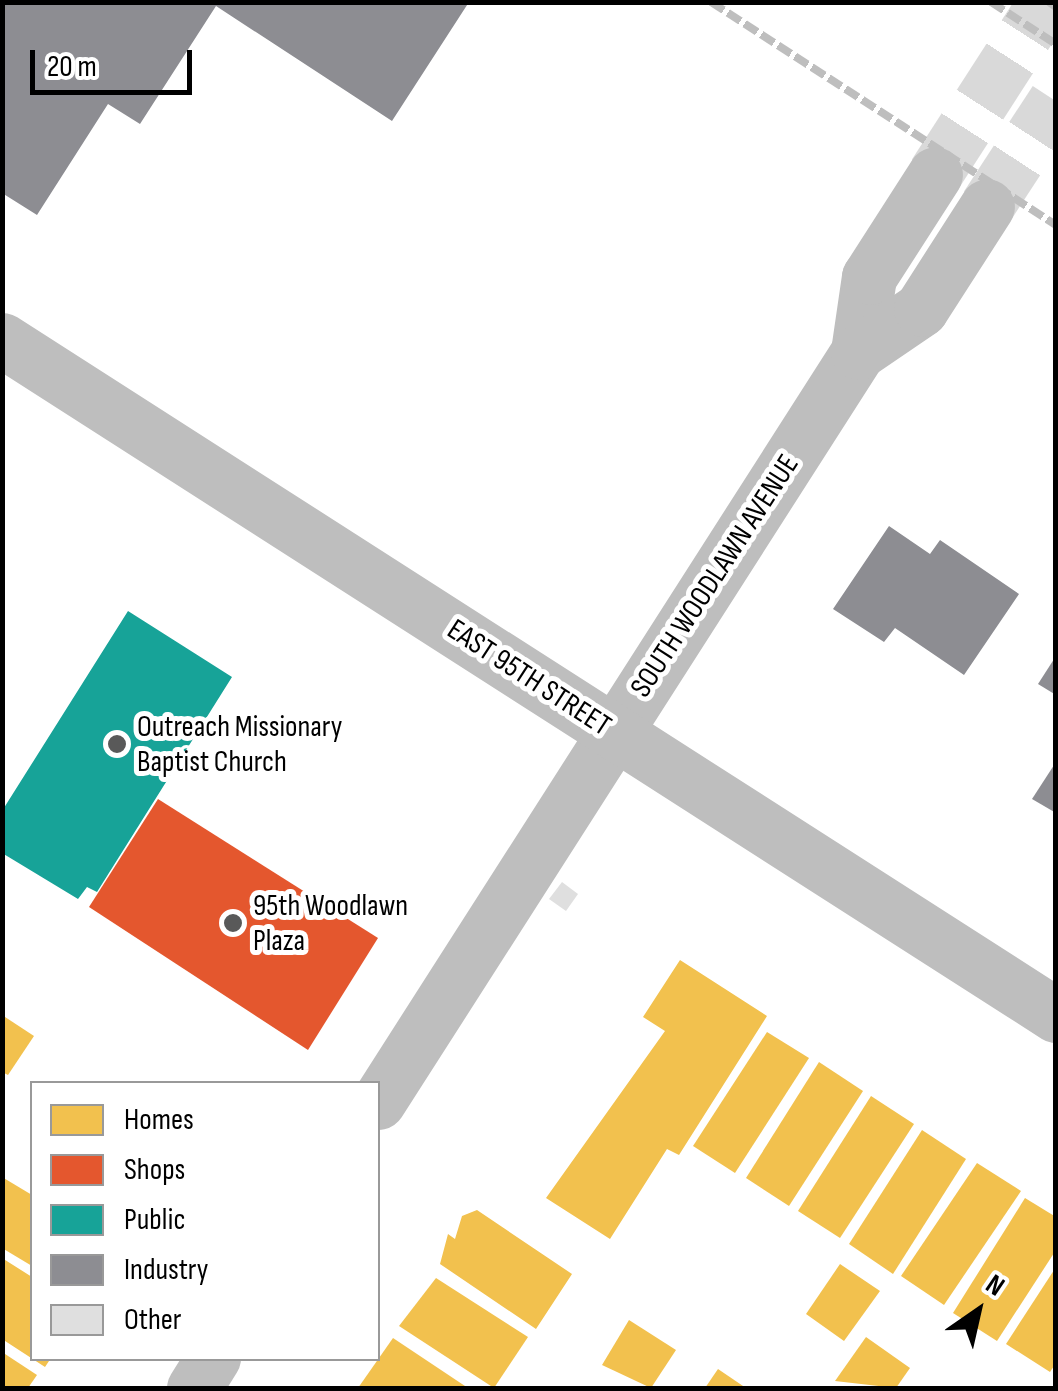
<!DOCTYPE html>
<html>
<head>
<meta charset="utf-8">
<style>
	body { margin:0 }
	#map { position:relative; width:1058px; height:1391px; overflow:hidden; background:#fff; font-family:"Sofia Sans Condensed",sans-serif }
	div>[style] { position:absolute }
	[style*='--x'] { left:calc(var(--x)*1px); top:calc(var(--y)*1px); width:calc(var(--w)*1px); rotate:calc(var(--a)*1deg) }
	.homes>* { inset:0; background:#f2c14e }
	.shops>* { inset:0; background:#e4572e }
	.public>* { inset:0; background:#17a398 }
	.industry>* { inset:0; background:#8d8d92 }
	.building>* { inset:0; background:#dfdfdf }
	.minor-tunnel>* { height:55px; margin-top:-27.5px; transform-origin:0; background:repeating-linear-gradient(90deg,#d9d9d9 0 55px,transparent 0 83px) }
	.minor>* { height:55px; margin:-27.5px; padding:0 27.5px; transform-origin:27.5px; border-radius:27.5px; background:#bebebe }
	.major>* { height:55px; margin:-27.5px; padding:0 27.5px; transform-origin:27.5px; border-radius:27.5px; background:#bebebe }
	.rail>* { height:8px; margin-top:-4px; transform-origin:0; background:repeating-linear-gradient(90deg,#bebebe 0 15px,transparent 0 20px) }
	.dots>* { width:28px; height:28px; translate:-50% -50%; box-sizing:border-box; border:5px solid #fff; border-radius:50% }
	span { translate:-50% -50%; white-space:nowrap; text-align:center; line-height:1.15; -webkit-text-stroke:10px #fff; paint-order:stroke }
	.street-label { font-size:30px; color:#000 }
	.poi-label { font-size:30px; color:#000 }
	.left { translate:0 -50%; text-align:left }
	.frame { position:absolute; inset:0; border:5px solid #000; pointer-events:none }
	.legend { position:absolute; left:30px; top:1081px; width:350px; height:280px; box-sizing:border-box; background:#fff; border:2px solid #999; margin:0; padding:12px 18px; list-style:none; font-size:30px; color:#000 }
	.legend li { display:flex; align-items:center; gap:20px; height:50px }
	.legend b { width:50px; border:2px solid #999 }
	.north { position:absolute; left:928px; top:1261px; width:100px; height:100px; -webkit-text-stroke:8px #fff; paint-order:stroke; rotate:34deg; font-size:28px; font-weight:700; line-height:40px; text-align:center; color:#000 }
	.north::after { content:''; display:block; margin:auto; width:35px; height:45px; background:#000; clip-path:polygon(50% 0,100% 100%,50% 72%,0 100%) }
	.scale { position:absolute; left:30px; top:50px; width:162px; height:45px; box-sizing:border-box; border:5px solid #000; border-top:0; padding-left:12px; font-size:30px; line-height:35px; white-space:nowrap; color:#000; -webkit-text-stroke:8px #fff; paint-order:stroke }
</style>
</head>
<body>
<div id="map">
	<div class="homes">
		<div style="clip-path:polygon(680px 960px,767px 1016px,679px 1155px,667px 1149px,610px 1239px,546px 1198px,665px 1031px,643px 1017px)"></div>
		<div style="clip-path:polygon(2px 1015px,34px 1036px,8px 1075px,2px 1072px)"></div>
		<div style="clip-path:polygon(767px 1032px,809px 1058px,735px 1173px,693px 1146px)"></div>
		<div style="clip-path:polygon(819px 1062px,863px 1091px,789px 1206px,746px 1178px)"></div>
		<div style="clip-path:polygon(871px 1096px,914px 1124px,840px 1238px,798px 1211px)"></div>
		<div style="clip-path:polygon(922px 1130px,966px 1159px,893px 1274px,849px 1244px)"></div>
		<div style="clip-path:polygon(977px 1163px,1021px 1191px,944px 1305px,901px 1276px)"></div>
		<div style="clip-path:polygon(2px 1177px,32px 1195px,32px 1266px,2px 1248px)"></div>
		<div style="clip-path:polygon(1025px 1198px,1056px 1217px,1056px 1250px,997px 1341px,953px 1313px)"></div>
		<div style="clip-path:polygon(477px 1210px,572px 1274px,536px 1329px,440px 1264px,448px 1234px,455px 1239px,462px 1216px)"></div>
		<div style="clip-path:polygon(2px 1258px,32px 1277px,32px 1358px,51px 1358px,45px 1367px,2px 1339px)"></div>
		<div style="clip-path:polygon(840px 1264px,880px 1291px,844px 1341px,806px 1314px)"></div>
		<div style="clip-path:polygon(1056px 1267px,1056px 1363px,1050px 1372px,1006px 1344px)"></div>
		<div style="clip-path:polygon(436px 1278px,528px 1337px,494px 1388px,399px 1326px)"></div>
		<div style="clip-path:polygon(629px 1320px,676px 1350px,651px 1388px,602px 1365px)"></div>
		<div style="clip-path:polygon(866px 1337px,910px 1368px,896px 1388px,835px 1381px)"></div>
		<div style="clip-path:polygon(393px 1338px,468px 1388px,358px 1388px)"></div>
		<div style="clip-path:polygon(2px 1352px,37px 1375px,28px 1388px,2px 1388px)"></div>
		<div style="clip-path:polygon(718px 1369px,746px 1388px,705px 1388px)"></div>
	</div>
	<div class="shops">
		<div style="clip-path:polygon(158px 799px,378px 938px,308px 1050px,89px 907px)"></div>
	</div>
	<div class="public">
		<div style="clip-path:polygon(128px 611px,232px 677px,97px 892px,87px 887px,78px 899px,2px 853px,2px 811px)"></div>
	</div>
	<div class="industry">
		<div style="clip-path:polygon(2px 2px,469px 2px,392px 121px,216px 6px,140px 124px,108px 104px,37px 215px,2px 193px)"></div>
		<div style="clip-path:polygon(889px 526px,930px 554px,940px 540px,1019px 594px,964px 675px,895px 628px,884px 642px,833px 609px)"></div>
		<div style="clip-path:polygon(1056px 656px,1056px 695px,1038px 684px)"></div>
		<div style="clip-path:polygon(1056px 762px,1056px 813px,1032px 799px)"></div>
	</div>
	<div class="building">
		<div style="clip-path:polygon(562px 882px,578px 894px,566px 911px,549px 899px)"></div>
	</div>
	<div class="minor-tunnel">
		<div style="--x:935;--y:174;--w:205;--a:-57.2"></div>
		<div style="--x:987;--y:206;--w:126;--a:-56.9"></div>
	</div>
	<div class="minor">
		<div style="--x:858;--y:352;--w:76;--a:-81.7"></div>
		<div style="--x:869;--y:277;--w:122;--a:-57.3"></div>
		<div style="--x:378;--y:1102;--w:890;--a:-57.38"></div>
		<div style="--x:858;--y:352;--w:76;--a:-34.3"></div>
		<div style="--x:921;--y:309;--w:122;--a:-57.3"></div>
		<div style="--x:194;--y:1388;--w:36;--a:-58"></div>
	</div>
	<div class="major">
		<div style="--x:2;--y:340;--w:1252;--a:32.64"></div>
	</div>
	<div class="rail">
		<div style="--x:711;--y:2;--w:411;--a:32.9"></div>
		<div style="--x:991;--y:2;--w:77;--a:32.9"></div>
		<div style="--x:1049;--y:2;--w:9;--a:36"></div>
	</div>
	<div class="dots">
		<div style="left:117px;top:744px;background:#595959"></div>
		<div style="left:233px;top:923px;background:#595959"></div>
	</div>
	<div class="street-label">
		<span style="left:715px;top:576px;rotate:-57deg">SOUTH WOODLAWN AVENUE</span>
		<span style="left:529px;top:678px;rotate:33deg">EAST 95TH STREET</span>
	</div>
	<div class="poi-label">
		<span class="left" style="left:137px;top:744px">Outreach Missionary<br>Baptist Church</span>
		<span class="left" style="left:253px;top:923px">95th Woodlawn<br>Plaza</span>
	</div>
	<div class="frame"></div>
	<ul class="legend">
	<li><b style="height:28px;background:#f2c14e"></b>Homes</li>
	<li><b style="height:28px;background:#e4572e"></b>Shops</li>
	<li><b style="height:28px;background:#17a398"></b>Public</li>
	<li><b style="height:28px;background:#8d8d92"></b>Industry</li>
	<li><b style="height:28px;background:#dfdfdf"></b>Other</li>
	</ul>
	<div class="north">N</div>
	<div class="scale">20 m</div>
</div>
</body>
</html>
